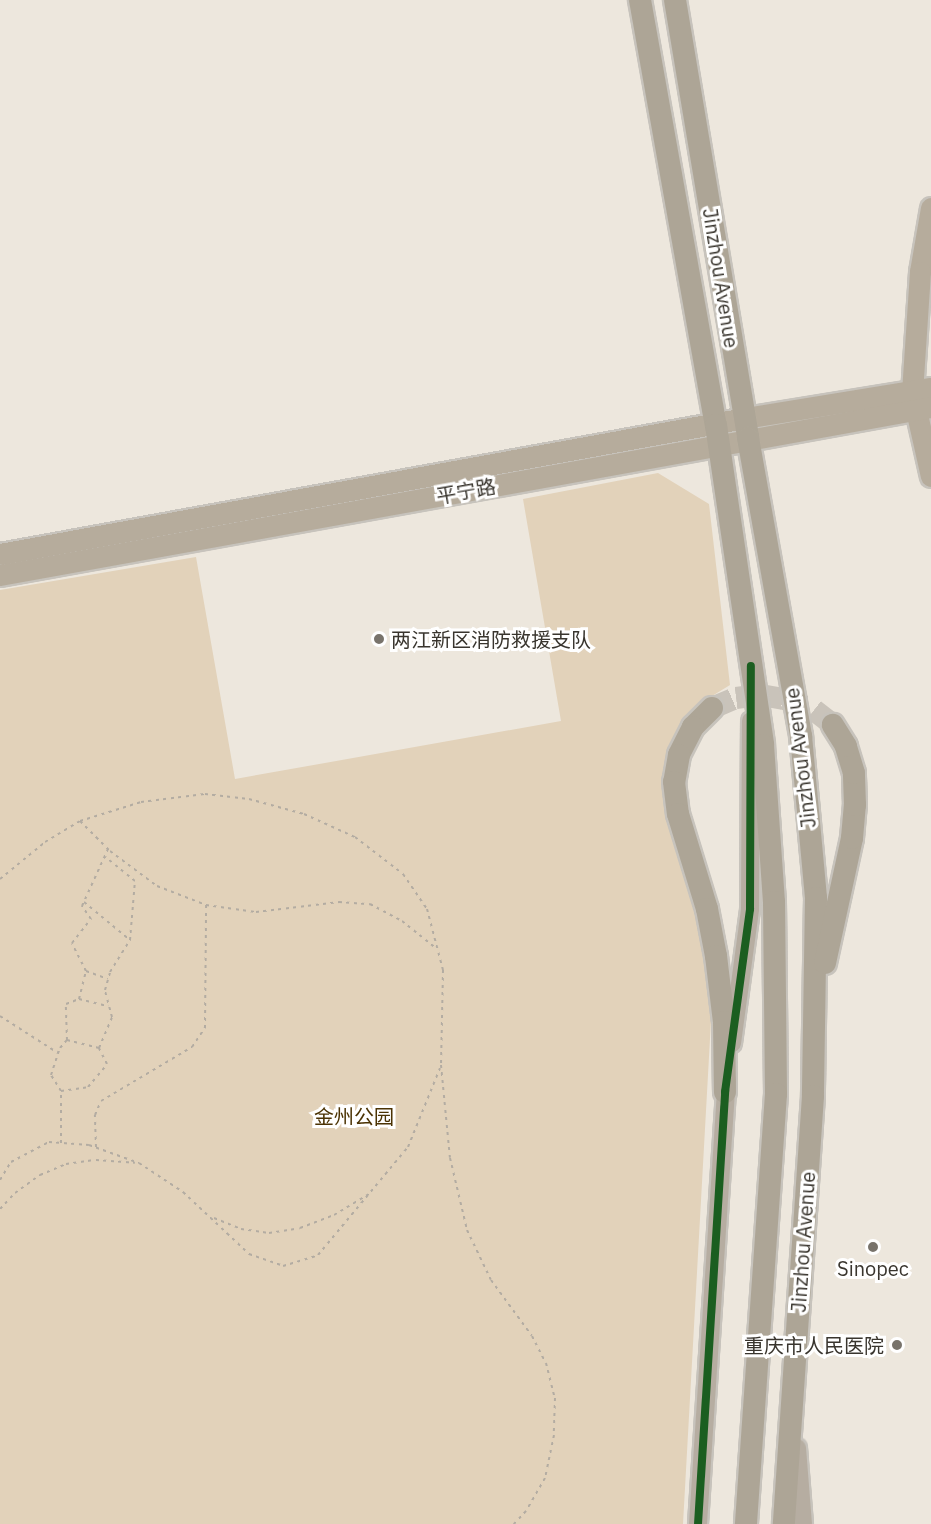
<!DOCTYPE html>
<html>
<head>
<meta charset="utf-8">
<style>
	body { margin:0 }
	#map { position:relative; width:931px; height:1524px; overflow:hidden; background:#ede7dd; font-family:"IBM Plex Sans","Noto Sans SC",sans-serif }
	div>[style] { position:absolute }
	[style*='--x'] { left:calc(var(--x)*1px); top:calc(var(--y)*1px); width:calc(var(--w)*1px); rotate:calc(var(--a)*1deg) }
	.green>* { inset:0; background:#e2d2ba }
	.primary-tunnel>* { height:22px; margin-top:-11px; transform-origin:0; background:repeating-linear-gradient(90deg,#c9c3ba 0 22px,transparent 0 33px) }
	.path>* { height:2px; margin-top:-1px; transform-origin:0; background:repeating-linear-gradient(90deg,#b3aca2 0 3px,transparent 0 7.5px) }
	.roads { filter:drop-shadow(2px 0 #c7c3bc) drop-shadow(-2px 0 #c7c3bc) drop-shadow(0 2px #c7c3bc) drop-shadow(0 -2px #c7c3bc) }
	.tertiary>* { height:18px; margin:-9px; padding:0 9px; transform-origin:9px; border-radius:9px; background:#b6ada1 }
	.secondary>* { height:21px; margin:-10.5px; padding:0 10.5px; transform-origin:10.5px; border-radius:10.5px; background:#b6ac9c }
	.primary>* { height:22px; margin:-11px; padding:0 11px; transform-origin:11px; border-radius:11px; background:#ada596 }
	.cycleway>* { height:8px; margin:-4px; padding:0 4px; transform-origin:4px; border-radius:4px; background:#1b5e20 }
	.dots>* { width:16px; height:16px; translate:-50% -50%; box-sizing:border-box; border:3px solid #fff; border-radius:50% }
	span { translate:-50% -50%; white-space:nowrap; text-align:center; line-height:1.15; -webkit-text-stroke:6px #fff; paint-order:stroke }
	.street-label { font-size:20px; color:#39352e }
	.poi-label { font-size:20px; color:#39352e }
	.left { translate:0 -50%; text-align:left }
	.right { translate:-100% -50%; text-align:right }
	.park-label { font-size:20px; color:#4b3304 }
</style>
</head>
<body>
<div id="map">
	<div class="green">
		<div style="clip-path:polygon(658px 473px,709px 504px,730px 685px,699px 704px,683px 723px,682px 857px,708px 956px,711px 1021px,683px 1524px,0 1524px,0 590px,196px 557px,235px 779px,561px 721px,523px 499px)"></div>
	</div>
	<div class="primary-tunnel">
		<div style="--x:712;--y:708;--w:26;--a:-23"></div>
		<div style="--x:736;--y:698;--w:25;--a:-7"></div>
		<div style="--x:761;--y:695;--w:23;--a:10"></div>
		<div style="--x:784;--y:699;--w:32;--a:20"></div>
		<div style="--x:814;--y:710;--w:24;--a:38"></div>
	</div>
	<div class="path">
		<div style="--x:80;--y:821;--w:42;--a:45"></div>
		<div style="--x:110;--y:851;--w:59;--a:36.7"></div>
		<div style="--x:157;--y:886;--w:53;--a:21.2"></div>
		<div style="--x:206;--y:905;--w:50;--a:8"></div>
		<div style="--x:256;--y:912;--w:84;--a:-6.9"></div>
		<div style="--x:339;--y:902;--w:31;--a:4"></div>
		<div style="--x:370;--y:904;--w:36;--a:28"></div>
		<div style="--x:402;--y:921;--w:45;--a:38.7"></div>
		<div style="--x:0;--y:879;--w:58;--a:-39.4"></div>
		<div style="--x:45;--y:842;--w:41;--a:-31"></div>
		<div style="--x:80;--y:821;--w:64;--a:-17.3"></div>
		<div style="--x:141;--y:802;--w:64;--a:-7.1"></div>
		<div style="--x:205;--y:794;--w:44;--a:6.5"></div>
		<div style="--x:249;--y:799;--w:57;--a:15.3"></div>
		<div style="--x:304;--y:814;--w:56;--a:24.3"></div>
		<div style="--x:355;--y:837;--w:61;--a:37.6"></div>
		<div style="--x:403;--y:874;--w:42;--a:55.6"></div>
		<div style="--x:427;--y:909;--w:63;--a:75.3"></div>
		<div style="--x:443;--y:970;--w:95;--a:91.2"></div>
		<div style="--x:441;--y:1065;--w:93;--a:84.5"></div>
		<div style="--x:450;--y:1158;--w:74;--a:76.7"></div>
		<div style="--x:467;--y:1230;--w:55;--a:64.4"></div>
		<div style="--x:491;--y:1280;--w:69;--a:53.8"></div>
		<div style="--x:532;--y:1336;--w:30;--a:63"></div>
		<div style="--x:546;--y:1363;--w:36;--a:76"></div>
		<div style="--x:555;--y:1398;--w:37;--a:92"></div>
		<div style="--x:554;--y:1435;--w:44;--a:101.8"></div>
		<div style="--x:545;--y:1478;--w:38;--a:120"></div>
		<div style="--x:526;--y:1511;--w:18;--a:133"></div>
		<div style="--x:84;--y:902;--w:60;--a:39.6"></div>
		<div style="--x:86;--y:971;--w:23;--a:20"></div>
		<div style="--x:79;--y:999;--w:30;--a:14"></div>
		<div style="--x:0;--y:1016;--w:69;--a:32.5"></div>
		<div style="--x:67;--y:1040;--w:33;--a:14"></div>
		<div style="--x:61;--y:1091;--w:27;--a:-8"></div>
		<div style="--x:88;--y:1087;--w:30;--a:-50"></div>
		<div style="--x:107;--y:1064;--w:18;--a:-117"></div>
		<div style="--x:99;--y:1048;--w:34;--a:-67"></div>
		<div style="--x:112;--y:1017;--w:28;--a:-105"></div>
		<div style="--x:105;--y:990;--w:19;--a:-74"></div>
		<div style="--x:110;--y:972;--w:38;--a:-58"></div>
		<div style="--x:130;--y:940;--w:59;--a:-85.2"></div>
		<div style="--x:135;--y:881;--w:38;--a:-141"></div>
		<div style="--x:61;--y:1143;--w:52;--a:-90"></div>
		<div style="--x:61;--y:1091;--w:19;--a:-122"></div>
		<div style="--x:51;--y:1075;--w:28;--a:-72"></div>
		<div style="--x:60;--y:1048;--w:11;--a:-49"></div>
		<div style="--x:67;--y:1040;--w:36;--a:-92"></div>
		<div style="--x:66;--y:1004;--w:14;--a:-21"></div>
		<div style="--x:79;--y:999;--w:29;--a:-76"></div>
		<div style="--x:86;--y:971;--w:31;--a:-117"></div>
		<div style="--x:72;--y:943;--w:31;--a:-52"></div>
		<div style="--x:91;--y:919;--w:16;--a:-125"></div>
		<div style="--x:82;--y:906;--w:63;--a:-65.5"></div>
		<div style="--x:96;--y:1147;--w:32;--a:-92"></div>
		<div style="--x:95;--y:1115;--w:15;--a:-67"></div>
		<div style="--x:101;--y:1101;--w:106;--a:-30.7"></div>
		<div style="--x:192;--y:1047;--w:23;--a:-56"></div>
		<div style="--x:205;--y:1028;--w:123;--a:-89.5"></div>
		<div style="--x:0;--y:1180;--w:21;--a:-59"></div>
		<div style="--x:11;--y:1162;--w:43;--a:-27.8"></div>
		<div style="--x:49;--y:1142;--w:40;--a:4.3"></div>
		<div style="--x:89;--y:1145;--w:53;--a:19.8"></div>
		<div style="--x:139;--y:1163;--w:53;--a:33.4"></div>
		<div style="--x:183;--y:1192;--w:91;--a:43.2"></div>
		<div style="--x:249;--y:1254;--w:36;--a:19"></div>
		<div style="--x:283;--y:1266;--w:37;--a:-17"></div>
		<div style="--x:318;--y:1255;--w:141;--a:-50.2"></div>
		<div style="--x:408;--y:1147;--w:85;--a:-67.9"></div>
		<div style="--x:0;--y:1209;--w:22;--a:-47"></div>
		<div style="--x:15;--y:1193;--w:31;--a:-36"></div>
		<div style="--x:40;--y:1175;--w:28;--a:-23"></div>
		<div style="--x:66;--y:1164;--w:30;--a:-8"></div>
		<div style="--x:96;--y:1160;--w:39;--a:4"></div>
		<div style="--x:214;--y:1218;--w:29;--a:22"></div>
		<div style="--x:241;--y:1229;--w:28;--a:8"></div>
		<div style="--x:269;--y:1233;--w:31;--a:-9"></div>
		<div style="--x:300;--y:1228;--w:36;--a:-21"></div>
		<div style="--x:334;--y:1215;--w:41;--a:-31"></div>
	</div>
	<div class="roads">
		<div class="tertiary">
			<div style="--x:732;--y:1043;--w:135;--a:-82.3"></div>
			<div style="--x:750;--y:909;--w:188;--a:-89.7"></div>
			<div style="--x:797;--y:1448;--w:76;--a:85.5"></div>
			<div style="--x:698;--y:1524;--w:445;--a:-86.3"></div>
		</div>
		<div class="secondary">
			<div style="--x:931;--y:208;--w:65;--a:99.8"></div>
			<div style="--x:920;--y:272;--w:120;--a:93.8"></div>
			<div style="--x:912;--y:392;--w:86;--a:77.3"></div>
			<div style="--x:0;--y:554;--w:757;--a:-10.35"></div>
			<div style="--x:745;--y:418;--w:188;--a:-9.2"></div>
			<div style="--x:0;--y:575;--w:946;--a:-10.23"></div>
		</div>
		<div class="primary">
			<div style="--x:640;--y:0;--w:432;--a:79.9"></div>
			<div style="--x:716;--y:425;--w:323;--a:81.6"></div>
			<div style="--x:763;--y:745;--w:157;--a:86"></div>
			<div style="--x:774;--y:902;--w:192;--a:89.4"></div>
			<div style="--x:776;--y:1094;--w:431;--a:94"></div>
			<div style="--x:675;--y:0;--w:444;--a:80.5"></div>
			<div style="--x:748;--y:438;--w:303;--a:79.9"></div>
			<div style="--x:801;--y:736;--w:163;--a:84.7"></div>
			<div style="--x:816;--y:898;--w:198;--a:90.9"></div>
			<div style="--x:813;--y:1096;--w:429;--a:93.9"></div>
			<div style="--x:712;--y:708;--w:27;--a:135"></div>
			<div style="--x:693;--y:727;--w:31;--a:117"></div>
			<div style="--x:679;--y:755;--w:27;--a:100"></div>
			<div style="--x:674;--y:782;--w:32;--a:83"></div>
			<div style="--x:678;--y:814;--w:99;--a:73"></div>
			<div style="--x:707;--y:909;--w:48;--a:79.2"></div>
			<div style="--x:716;--y:956;--w:66;--a:83.1"></div>
			<div style="--x:724;--y:1022;--w:70;--a:89.2"></div>
			<div style="--x:825;--y:963;--w:128;--a:-77.8"></div>
			<div style="--x:852;--y:838;--w:33;--a:-85"></div>
			<div style="--x:855;--y:805;--w:32;--a:-92"></div>
			<div style="--x:854;--y:773;--w:28;--a:-107"></div>
			<div style="--x:846;--y:746;--w:25;--a:-122"></div>
		</div>
	</div>
	<div class="cycleway">
		<div style="--x:698;--y:1524;--w:433;--a:-86.4"></div>
		<div style="--x:725;--y:1092;--w:185;--a:-82.2"></div>
		<div style="--x:750;--y:909;--w:243;--a:-89.8"></div>
	</div>
	<div class="dots">
		<div style="left:379px;top:639px;background:#78736b"></div>
		<div style="left:873px;top:1247px;background:#78736b"></div>
		<div style="left:897px;top:1345px;background:#78736b"></div>
	</div>
	<div class="street-label">
		<span style="left:721px;top:278px;rotate:81deg">Jinzhou Avenue</span>
		<span style="left:466px;top:491px;rotate:-10deg">平宁路</span>
		<span style="left:800px;top:758px;rotate:-97deg">Jinzhou Avenue</span>
		<span style="left:803px;top:1242px;rotate:-86deg">Jinzhou Avenue</span>
	</div>
	<div class="poi-label">
		<span class="left" style="left:391px;top:639px">两江新区消防救援支队</span>
		<span style="left:873px;top:1268px">Sinopec</span>
		<span class="right" style="left:884px;top:1345px">重庆市人民医院</span>
	</div>
	<div class="park-label">
		<span style="left:354px;top:1116px">金州公园</span>
	</div>
</div>
</body>
</html>
